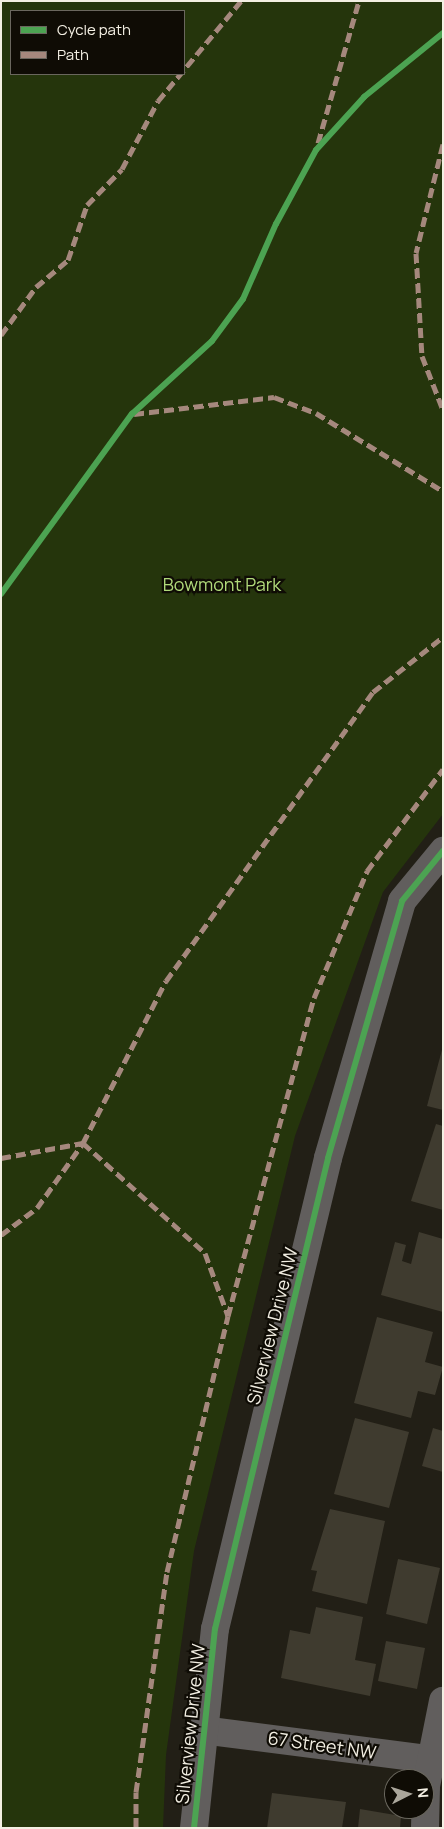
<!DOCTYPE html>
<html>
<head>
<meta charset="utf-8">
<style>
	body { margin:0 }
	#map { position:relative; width:444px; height:1829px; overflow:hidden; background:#221f16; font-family:Manrope,sans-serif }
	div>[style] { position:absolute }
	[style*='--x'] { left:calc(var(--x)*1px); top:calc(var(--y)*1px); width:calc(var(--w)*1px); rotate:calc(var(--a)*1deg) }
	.green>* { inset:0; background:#25350c }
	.building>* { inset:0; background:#3f3b2f }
	.minor>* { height:28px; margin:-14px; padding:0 14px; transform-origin:14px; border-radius:14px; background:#615e5d }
	.quiet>* { height:5px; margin-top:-2.5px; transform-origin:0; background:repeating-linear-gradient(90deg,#a5887d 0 10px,transparent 0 15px) }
	.cycleway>* { height:6px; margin:-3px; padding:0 3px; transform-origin:3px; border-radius:3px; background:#4ca352 }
	span { translate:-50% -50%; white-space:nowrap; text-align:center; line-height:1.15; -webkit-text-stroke:4.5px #0f0c05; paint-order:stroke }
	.park-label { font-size:18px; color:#b0d97a }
	.street-label { font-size:18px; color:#f3efe3 }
	.frame { position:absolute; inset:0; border:2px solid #f3efe3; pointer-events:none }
	.legend { position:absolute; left:10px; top:10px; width:175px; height:65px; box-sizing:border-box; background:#0f0c05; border:1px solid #6a675e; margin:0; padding:6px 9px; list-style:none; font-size:15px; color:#f3efe3 }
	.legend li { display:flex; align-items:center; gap:10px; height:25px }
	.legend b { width:25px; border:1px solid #6a675e }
	.north { position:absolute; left:384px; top:1769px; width:50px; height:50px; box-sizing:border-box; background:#0f0c05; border:1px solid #6a675e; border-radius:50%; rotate:85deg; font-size:14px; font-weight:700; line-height:20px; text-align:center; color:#f3efe3 }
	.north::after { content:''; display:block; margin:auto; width:18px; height:22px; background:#aaa69b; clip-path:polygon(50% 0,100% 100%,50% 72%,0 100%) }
</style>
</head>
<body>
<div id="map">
	<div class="green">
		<div style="clip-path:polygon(evenodd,1px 1px,443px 1px,443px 814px,383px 892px,295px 1136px,194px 1551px,166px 1755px,163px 1828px,1px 1828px,1px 1px,11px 11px,184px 11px,184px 74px,11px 74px,11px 11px)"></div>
	</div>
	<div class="building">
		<div style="clip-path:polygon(443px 1046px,443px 1110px,427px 1106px)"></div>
		<div style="clip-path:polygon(436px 1124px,443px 1126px,443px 1210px,411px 1201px)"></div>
		<div style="clip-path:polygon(419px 1232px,443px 1239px,443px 1312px,381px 1295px,395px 1242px,406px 1245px,402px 1261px,411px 1264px)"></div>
		<div style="clip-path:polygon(377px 1317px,433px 1332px,425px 1362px,443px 1367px,435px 1395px,418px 1391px,411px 1418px,354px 1403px)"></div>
		<div style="clip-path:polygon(355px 1418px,409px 1432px,389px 1508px,334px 1494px)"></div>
		<div style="clip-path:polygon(433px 1428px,443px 1431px,443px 1472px,422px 1466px)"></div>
		<div style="clip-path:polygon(330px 1509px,385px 1521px,367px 1604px,312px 1591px,317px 1571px,311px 1570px)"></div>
		<div style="clip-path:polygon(398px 1559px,440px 1568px,427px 1624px,386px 1614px)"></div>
		<div style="clip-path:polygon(316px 1607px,363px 1617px,355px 1660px,376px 1664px,370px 1696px,281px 1678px,290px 1630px,310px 1634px)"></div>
		<div style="clip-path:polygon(386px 1641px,425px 1648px,417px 1689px,378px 1681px)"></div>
		<div style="clip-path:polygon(272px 1793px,346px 1802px,342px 1828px,267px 1828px)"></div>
		<div style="clip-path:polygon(360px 1809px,401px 1816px,400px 1828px,358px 1828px)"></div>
	</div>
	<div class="minor">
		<div style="--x:202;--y:1730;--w:243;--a:7.3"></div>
		<div style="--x:194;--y:1828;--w:200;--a:-84"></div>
		<div style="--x:215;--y:1629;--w:484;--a:-76.5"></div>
		<div style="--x:328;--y:1158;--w:267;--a:-73.9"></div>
		<div style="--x:402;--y:901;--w:65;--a:-50.6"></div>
		<div style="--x:425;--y:1828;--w:42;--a:-88.6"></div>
		<div style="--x:426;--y:1786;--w:87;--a:-78.7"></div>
	</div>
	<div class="quiet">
		<div style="--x:318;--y:143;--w:148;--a:-73.9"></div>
		<div style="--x:443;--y:144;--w:112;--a:103.9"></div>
		<div style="--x:416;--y:253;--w:103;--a:86.7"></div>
		<div style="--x:422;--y:356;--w:58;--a:68.7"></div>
		<div style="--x:1;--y:335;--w:59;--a:-53.9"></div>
		<div style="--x:36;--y:287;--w:42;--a:-40.2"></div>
		<div style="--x:68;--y:260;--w:58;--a:-70.9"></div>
		<div style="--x:87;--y:205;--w:50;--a:-45.8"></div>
		<div style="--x:122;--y:169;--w:77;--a:-62.1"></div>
		<div style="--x:158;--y:101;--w:130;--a:-50.3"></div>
		<div style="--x:134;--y:414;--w:141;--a:-6.9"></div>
		<div style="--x:274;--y:397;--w:45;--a:20.9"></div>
		<div style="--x:316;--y:413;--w:149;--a:31.6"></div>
		<div style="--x:1;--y:1158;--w:83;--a:-10.4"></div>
		<div style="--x:83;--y:1143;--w:164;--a:42"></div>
		<div style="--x:205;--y:1253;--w:67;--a:69.9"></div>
		<div style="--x:1;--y:1235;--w:45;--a:-36.9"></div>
		<div style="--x:37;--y:1208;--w:80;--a:-54.7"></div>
		<div style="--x:83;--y:1143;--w:182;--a:-62.9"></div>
		<div style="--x:166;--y:981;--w:355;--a:-54.4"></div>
		<div style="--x:373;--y:692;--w:89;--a:-38.2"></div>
		<div style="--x:136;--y:1828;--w:36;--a:-90"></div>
		<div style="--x:136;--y:1792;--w:222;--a:-82"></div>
		<div style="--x:167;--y:1572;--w:263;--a:-76.6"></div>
		<div style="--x:228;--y:1316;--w:329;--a:-74.9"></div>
		<div style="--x:314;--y:998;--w:138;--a:-67.3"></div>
		<div style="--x:367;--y:871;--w:127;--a:-53.3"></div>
	</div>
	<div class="cycleway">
		<div style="--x:1;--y:594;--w:223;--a:-54"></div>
		<div style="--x:132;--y:414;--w:108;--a:-42.4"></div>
		<div style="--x:212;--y:341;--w:52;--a:-53.6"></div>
		<div style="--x:243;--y:299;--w:82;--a:-66.3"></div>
		<div style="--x:276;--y:224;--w:84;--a:-61.6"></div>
		<div style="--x:316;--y:150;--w:72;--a:-47.8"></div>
		<div style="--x:364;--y:97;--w:102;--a:-39"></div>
		<div style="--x:194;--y:1828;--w:200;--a:-84"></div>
		<div style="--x:215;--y:1629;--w:484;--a:-76.5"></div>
		<div style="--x:328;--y:1158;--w:267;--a:-73.9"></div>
		<div style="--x:402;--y:901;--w:65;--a:-50.6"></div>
	</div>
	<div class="park-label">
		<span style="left:222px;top:584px">Bowmont Park</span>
	</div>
	<div class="street-label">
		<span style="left:272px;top:1326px;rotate:-76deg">Silverview Drive NW</span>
		<span style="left:190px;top:1724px;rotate:-84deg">Silverview Drive NW</span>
		<span style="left:322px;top:1745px;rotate:8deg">67 Street NW</span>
	</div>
	<div class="frame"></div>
	<ul class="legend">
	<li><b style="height:6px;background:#4ca352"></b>Cycle path</li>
	<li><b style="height:6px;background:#a5887d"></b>Path</li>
	</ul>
	<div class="north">N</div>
</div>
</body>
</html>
